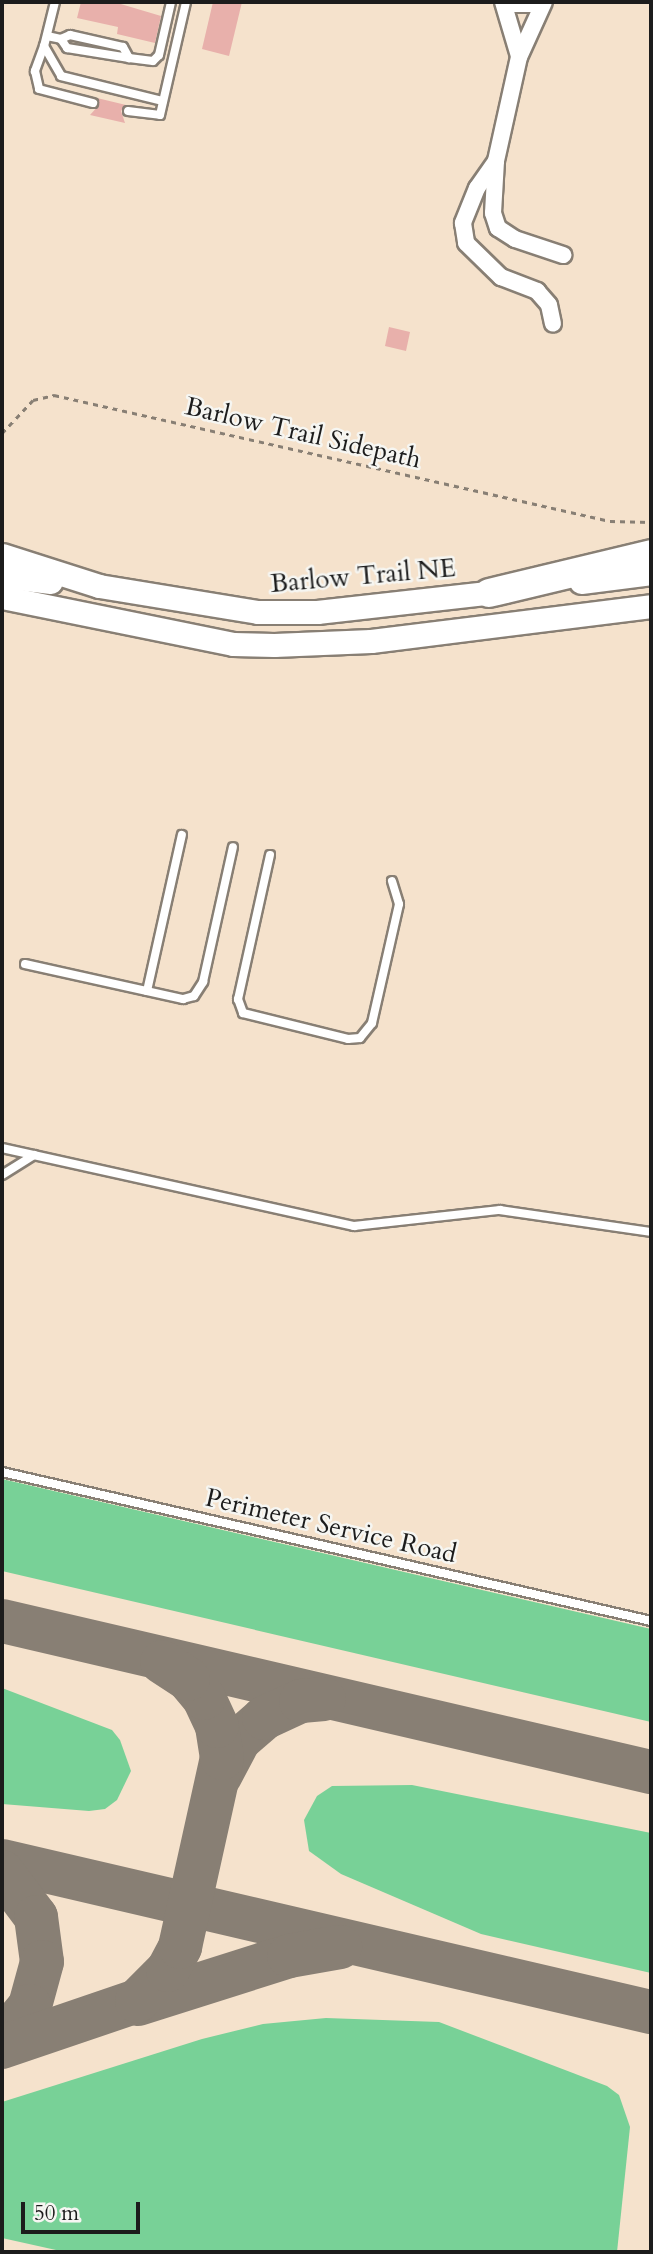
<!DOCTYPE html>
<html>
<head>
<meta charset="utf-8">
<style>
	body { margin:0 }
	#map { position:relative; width:653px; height:2254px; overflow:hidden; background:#f5e2cc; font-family:Cardo,serif }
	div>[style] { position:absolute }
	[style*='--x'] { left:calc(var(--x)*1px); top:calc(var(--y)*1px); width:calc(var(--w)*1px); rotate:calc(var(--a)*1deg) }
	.green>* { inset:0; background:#78d197 }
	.taxiway>* { height:44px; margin:-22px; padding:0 22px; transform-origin:22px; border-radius:22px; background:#887f74 }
	.building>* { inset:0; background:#e8b0ab }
	.path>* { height:2.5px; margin-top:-1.25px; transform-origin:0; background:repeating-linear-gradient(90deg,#887f74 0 5px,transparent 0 10px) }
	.roads { filter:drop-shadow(2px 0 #887f74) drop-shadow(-2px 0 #887f74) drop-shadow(0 2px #887f74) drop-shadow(0 -2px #887f74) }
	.service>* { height:8px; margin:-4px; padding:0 4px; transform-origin:4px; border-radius:4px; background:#fff }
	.minor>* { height:16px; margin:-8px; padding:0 8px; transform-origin:8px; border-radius:8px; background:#fff }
	.tertiary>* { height:19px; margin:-9.5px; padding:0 9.5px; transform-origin:9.5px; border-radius:9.5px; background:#fff }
	.secondary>* { height:23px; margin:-11.5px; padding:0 11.5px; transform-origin:11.5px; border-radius:11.5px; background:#fff }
	.motorway>* { height:28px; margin:-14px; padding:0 14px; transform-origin:14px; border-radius:14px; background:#fff }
	span { translate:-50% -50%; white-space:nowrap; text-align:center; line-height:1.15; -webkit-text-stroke:5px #f6f6f2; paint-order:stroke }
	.street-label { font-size:26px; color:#1c1c1c }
	.frame { position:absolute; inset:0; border:4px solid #1c1c1c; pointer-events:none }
	.scale { position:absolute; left:21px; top:2202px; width:119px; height:32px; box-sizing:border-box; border:4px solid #1c1c1c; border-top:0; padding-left:9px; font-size:21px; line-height:24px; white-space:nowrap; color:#1c1c1c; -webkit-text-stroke:5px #f6f6f2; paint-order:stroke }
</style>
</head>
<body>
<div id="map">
	<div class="green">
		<div style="clip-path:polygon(2px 1479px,651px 1629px,651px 1722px,2px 1571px)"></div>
		<div style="clip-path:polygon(2px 1688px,112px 1730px,120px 1740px,131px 1771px,117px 1800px,105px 1809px,89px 1811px,2px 1804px)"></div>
		<div style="clip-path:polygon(412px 1785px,651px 1833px,651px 1973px,481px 1934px,341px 1874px,309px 1851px,304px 1820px,317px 1796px,332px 1786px)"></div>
		<div style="clip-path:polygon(326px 2018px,439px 2022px,607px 2086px,619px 2095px,630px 2127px,617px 2252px,65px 2252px,2px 2238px,2px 2102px,202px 2039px,263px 2024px)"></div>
	</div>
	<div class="taxiway">
		<div style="--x:2;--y:1621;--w:666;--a:13.1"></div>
		<div style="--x:220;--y:1776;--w:41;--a:-62.2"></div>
		<div style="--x:239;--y:1740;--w:33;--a:-41"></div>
		<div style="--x:264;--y:1718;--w:41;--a:-24.7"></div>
		<div style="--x:301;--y:1701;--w:23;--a:-5"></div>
		<div style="--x:2;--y:1861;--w:666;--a:13.1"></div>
		<div style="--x:2;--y:1872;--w:56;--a:52.9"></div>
		<div style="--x:36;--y:1917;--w:45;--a:82.4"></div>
		<div style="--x:42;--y:1962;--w:46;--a:105.3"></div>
		<div style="--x:30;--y:2006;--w:44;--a:129.5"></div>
		<div style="--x:138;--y:2004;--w:158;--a:-17.6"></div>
		<div style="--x:289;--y:1956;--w:52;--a:-10"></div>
		<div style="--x:2;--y:2047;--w:143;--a:-18.8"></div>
		<div style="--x:137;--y:2001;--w:44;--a:-45"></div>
		<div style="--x:168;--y:1970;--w:26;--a:-62"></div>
		<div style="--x:180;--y:1947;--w:194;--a:-77.5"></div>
		<div style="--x:222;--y:1758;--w:32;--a:-99"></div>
		<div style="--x:217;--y:1726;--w:31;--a:-115"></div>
		<div style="--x:204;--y:1698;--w:25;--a:-130"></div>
		<div style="--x:188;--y:1679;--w:31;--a:-147"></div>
	</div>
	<div class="building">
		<div style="clip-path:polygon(81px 2px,114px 2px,161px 16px,155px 43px,117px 34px,118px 27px,77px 18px)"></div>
		<div style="clip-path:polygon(213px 2px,242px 2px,229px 56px,202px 49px)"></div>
		<div style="clip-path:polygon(97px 98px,126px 105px,121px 111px,125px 123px,90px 115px,99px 105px)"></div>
		<div style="clip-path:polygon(389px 327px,410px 332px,406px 351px,385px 346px)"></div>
	</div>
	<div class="path">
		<div style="--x:2;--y:433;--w:45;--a:-46.8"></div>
		<div style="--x:33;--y:400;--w:22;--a:-13"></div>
		<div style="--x:54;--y:395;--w:570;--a:12.77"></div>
		<div style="--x:610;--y:521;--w:41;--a:1.4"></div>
	</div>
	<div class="roads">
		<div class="service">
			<div style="--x:55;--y:2;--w:45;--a:104"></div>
			<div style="--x:44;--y:46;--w:34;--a:60"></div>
			<div style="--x:61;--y:76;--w:105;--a:13.8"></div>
			<div style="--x:47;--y:36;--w:14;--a:12"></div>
			<div style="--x:61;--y:39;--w:10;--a:-24"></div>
			<div style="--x:70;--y:35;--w:54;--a:12.8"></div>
			<div style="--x:123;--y:47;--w:13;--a:61"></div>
			<div style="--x:129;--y:58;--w:24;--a:7"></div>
			<div style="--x:153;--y:61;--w:8;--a:-45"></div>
			<div style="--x:159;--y:55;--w:54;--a:-77.2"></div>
			<div style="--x:61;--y:39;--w:11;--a:56"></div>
			<div style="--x:67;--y:48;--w:63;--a:9.2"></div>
			<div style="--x:44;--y:46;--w:27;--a:110"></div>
			<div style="--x:35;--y:71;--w:18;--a:77"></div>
			<div style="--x:39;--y:89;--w:56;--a:14.5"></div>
			<div style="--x:128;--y:111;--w:32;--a:7"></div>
			<div style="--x:160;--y:115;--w:116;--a:-77"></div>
			<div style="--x:270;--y:855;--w:148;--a:102.5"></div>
			<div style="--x:238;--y:999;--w:15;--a:70"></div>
			<div style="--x:243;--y:1013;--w:108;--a:13.9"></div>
			<div style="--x:348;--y:1039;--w:12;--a:-5"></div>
			<div style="--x:360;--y:1038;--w:19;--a:-51"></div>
			<div style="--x:372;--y:1023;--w:122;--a:-77.2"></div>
			<div style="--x:399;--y:904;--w:24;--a:-107"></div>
			<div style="--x:25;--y:964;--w:162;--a:12.5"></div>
			<div style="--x:183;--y:999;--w:11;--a:-15"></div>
			<div style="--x:194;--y:996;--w:17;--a:-57"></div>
			<div style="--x:203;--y:982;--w:138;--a:-77.5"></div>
			<div style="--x:147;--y:991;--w:160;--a:-77.4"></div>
			<div style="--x:2;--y:1148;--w:361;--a:12.5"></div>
			<div style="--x:354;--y:1226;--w:147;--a:-6.3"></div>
			<div style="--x:500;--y:1210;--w:153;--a:8.3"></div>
			<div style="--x:2;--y:1175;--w:38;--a:-32"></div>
			<div style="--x:2;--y:1472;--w:666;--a:12.93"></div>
		</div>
		<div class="minor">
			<div style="--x:503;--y:2;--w:56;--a:73.5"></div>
			<div style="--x:544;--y:2;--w:60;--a:114.4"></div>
			<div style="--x:519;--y:57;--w:107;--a:102.5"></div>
			<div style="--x:496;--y:161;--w:52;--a:93.3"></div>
			<div style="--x:493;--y:213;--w:16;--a:72"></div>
			<div style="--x:498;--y:228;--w:20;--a:33"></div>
			<div style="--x:515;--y:239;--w:51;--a:18.4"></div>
			<div style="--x:496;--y:161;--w:33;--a:125"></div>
			<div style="--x:477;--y:188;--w:38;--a:112"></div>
			<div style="--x:463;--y:223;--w:20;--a:81"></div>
			<div style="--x:466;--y:243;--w:49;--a:44.2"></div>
			<div style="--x:501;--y:277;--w:39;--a:21"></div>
			<div style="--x:537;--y:291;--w:18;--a:49"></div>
			<div style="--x:549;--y:305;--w:19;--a:78"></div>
		</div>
		<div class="tertiary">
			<div style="--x:514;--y:2;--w:17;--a:0"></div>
		</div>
		<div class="secondary">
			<div style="--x:2;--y:555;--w:102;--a:17.7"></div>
			<div style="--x:99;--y:586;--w:161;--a:9.3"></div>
			<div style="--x:258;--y:612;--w:59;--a:0"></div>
			<div style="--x:317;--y:612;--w:189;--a:-6.4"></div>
			<div style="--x:2;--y:576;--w:49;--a:7"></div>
			<div style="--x:581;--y:582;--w:71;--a:-7.3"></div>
			<div style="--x:2;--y:597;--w:236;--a:11.5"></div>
			<div style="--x:233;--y:644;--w:41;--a:1.4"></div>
			<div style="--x:274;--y:645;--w:97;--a:-2.4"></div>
			<div style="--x:371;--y:641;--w:282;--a:-7.1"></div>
		</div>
		<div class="motorway">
			<div style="--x:489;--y:593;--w:167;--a:-13.5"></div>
		</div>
	</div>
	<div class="street-label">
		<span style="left:303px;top:433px;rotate:13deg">Barlow Trail Sidepath</span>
		<span style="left:363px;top:576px;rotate:-5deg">Barlow Trail NE</span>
		<span style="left:331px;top:1526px;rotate:13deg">Perimeter Service Road</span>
	</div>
	<div class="frame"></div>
	<div class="scale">50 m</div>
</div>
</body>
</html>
